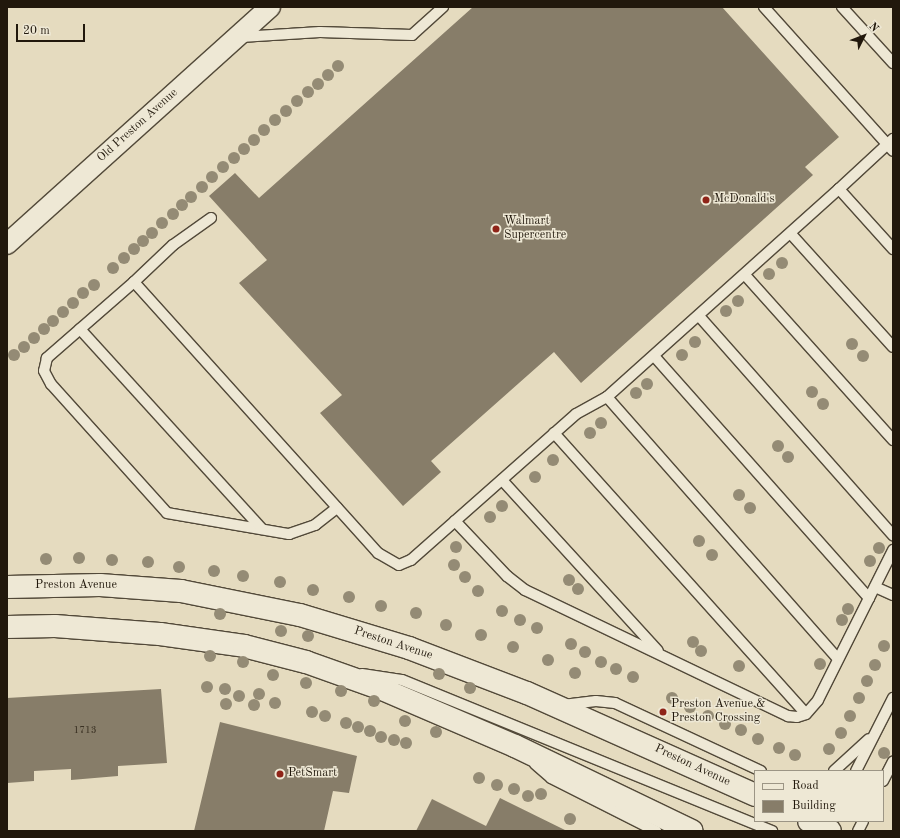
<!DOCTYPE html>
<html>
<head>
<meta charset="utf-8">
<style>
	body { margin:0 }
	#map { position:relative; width:900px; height:838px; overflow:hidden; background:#e5dbbf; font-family:"Old Standard TT",serif }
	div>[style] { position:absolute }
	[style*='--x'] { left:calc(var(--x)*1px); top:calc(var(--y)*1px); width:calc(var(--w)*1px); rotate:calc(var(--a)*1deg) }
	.building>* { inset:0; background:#877d69 }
	.roads { filter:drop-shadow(1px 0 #524939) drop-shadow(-1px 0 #524939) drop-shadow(0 1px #524939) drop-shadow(0 -1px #524939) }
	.lane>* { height:10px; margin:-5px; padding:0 5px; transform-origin:5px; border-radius:5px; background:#eee8d5 }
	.street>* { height:20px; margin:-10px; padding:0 10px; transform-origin:10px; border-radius:10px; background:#eee8d5 }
	.secondary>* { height:22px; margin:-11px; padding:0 11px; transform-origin:11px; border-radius:11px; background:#eee8d5 }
	.trees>* { width:12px; height:12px; margin:-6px; border-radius:50%; background:#948b75 }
	.dots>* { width:11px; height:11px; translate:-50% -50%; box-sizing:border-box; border:2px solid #eee8d5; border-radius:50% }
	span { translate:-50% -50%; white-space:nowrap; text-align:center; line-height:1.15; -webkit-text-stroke:3px #eee8d5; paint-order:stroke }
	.number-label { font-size:10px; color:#3a3123 }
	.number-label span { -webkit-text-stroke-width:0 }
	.street-label { font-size:12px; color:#21180c }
	.poi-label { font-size:12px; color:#21180c }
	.left { translate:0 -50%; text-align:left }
	.frame { position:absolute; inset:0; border:8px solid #21180c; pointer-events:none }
	.legend { position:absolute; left:754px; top:770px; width:130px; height:52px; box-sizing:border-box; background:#eee8d5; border:1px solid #9c9585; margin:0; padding:5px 7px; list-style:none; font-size:12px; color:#21180c }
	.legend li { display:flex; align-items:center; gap:8px; height:20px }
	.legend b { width:20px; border:1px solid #9c9585 }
	.north { position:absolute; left:844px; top:16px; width:40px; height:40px; -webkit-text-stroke:3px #eee8d5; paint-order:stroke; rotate:48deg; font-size:11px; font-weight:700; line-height:16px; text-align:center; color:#21180c }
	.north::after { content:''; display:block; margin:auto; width:14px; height:18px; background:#21180c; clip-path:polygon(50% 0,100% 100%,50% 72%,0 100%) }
	.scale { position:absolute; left:16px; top:24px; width:69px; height:18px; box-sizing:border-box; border:2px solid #21180c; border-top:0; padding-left:5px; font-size:12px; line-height:14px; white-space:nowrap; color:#21180c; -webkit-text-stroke:3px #eee8d5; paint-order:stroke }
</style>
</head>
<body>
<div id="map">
	<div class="building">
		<div style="clip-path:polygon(473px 7px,722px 7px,839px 137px,805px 167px,813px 175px,581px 383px,554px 352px,431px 461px,441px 472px,403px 506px,320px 413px,342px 395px,239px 283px,267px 260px,209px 196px,235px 173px,259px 198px)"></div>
		<div style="clip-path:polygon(161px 689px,167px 763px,118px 766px,118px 776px,71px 780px,71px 769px,34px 771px,34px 781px,7px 783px,7px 698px)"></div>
		<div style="clip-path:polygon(220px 722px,357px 756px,349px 793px,333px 791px,324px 831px,194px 831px)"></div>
		<div style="clip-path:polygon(500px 798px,567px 831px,416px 831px,432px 799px,486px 826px)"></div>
	</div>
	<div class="roads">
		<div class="lane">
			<div style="--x:764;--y:7;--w:193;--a:48.1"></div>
			<div style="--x:842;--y:7;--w:76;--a:47.7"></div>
			<div style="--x:241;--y:37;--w:79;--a:-3.6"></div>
			<div style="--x:320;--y:32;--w:92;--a:1.9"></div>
			<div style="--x:412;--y:35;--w:42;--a:-42.1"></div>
			<div style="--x:839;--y:189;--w:74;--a:-42.8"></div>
			<div style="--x:211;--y:218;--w:47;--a:144.6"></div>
			<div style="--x:173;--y:245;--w:54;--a:136.5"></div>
			<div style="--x:134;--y:282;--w:365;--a:48"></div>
			<div style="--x:378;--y:553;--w:24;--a:30"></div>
			<div style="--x:399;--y:565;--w:13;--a:-23"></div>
			<div style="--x:411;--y:560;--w:220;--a:-41.5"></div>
			<div style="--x:576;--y:414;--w:35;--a:-29"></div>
			<div style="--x:607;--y:397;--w:312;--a:-41.9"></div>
			<div style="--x:839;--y:189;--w:81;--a:48"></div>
			<div style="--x:791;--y:234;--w:152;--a:47.9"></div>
			<div style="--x:745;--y:275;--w:222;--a:48.1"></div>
			<div style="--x:134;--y:282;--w:116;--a:138.9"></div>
			<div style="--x:47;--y:358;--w:13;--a:103"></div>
			<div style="--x:44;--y:371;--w:15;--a:62"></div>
			<div style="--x:51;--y:384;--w:173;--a:48"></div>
			<div style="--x:167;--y:513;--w:124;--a:9.8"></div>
			<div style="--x:289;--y:534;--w:28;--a:-19"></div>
			<div style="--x:315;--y:525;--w:28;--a:-38"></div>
			<div style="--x:699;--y:316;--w:293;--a:48.5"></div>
			<div style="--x:80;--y:329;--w:270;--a:47.7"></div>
			<div style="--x:654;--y:356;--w:324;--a:48.4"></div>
			<div style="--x:607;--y:397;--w:349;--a:48.6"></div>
			<div style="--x:554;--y:433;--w:377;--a:48.1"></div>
			<div style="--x:502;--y:480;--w:231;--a:47.6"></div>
			<div style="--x:455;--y:521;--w:76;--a:46.6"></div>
			<div style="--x:507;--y:576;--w:23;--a:38"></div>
			<div style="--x:525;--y:590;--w:292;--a:25.6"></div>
			<div style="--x:788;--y:716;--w:9;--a:6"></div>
			<div style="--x:797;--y:717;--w:9;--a:-18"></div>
			<div style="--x:806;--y:714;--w:18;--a:-49"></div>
			<div style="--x:818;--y:700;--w:168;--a:-63.4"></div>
			<div style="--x:875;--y:587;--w:20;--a:24"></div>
			<div style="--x:362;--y:674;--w:40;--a:8.5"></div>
			<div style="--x:402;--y:680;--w:400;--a:22.2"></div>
			<div style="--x:563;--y:705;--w:33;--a:-7"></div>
			<div style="--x:596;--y:701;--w:19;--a:6"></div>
			<div style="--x:615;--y:703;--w:161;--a:25"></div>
			<div style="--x:535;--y:764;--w:21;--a:41"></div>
			<div style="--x:551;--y:778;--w:118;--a:26.8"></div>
			<div style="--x:834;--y:771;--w:47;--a:-42.4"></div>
			<div style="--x:856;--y:771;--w:82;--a:-63.1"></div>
			<div style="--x:883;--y:781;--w:22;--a:-63"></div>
			<div style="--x:858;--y:831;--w:11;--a:-63"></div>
		</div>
		<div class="street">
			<div style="--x:7;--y:244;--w:354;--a:-42"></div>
		</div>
		<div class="secondary">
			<div style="--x:7;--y:587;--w:93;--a:-1.2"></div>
			<div style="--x:100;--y:585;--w:81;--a:4.2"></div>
			<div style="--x:181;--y:591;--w:121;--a:11.4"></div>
			<div style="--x:300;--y:615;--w:114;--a:16.8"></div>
			<div style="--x:409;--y:648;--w:126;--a:20.9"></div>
			<div style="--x:527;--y:693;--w:250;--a:24.1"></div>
			<div style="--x:7;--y:627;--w:48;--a:-1.2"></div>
			<div style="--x:55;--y:626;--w:105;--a:4.4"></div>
			<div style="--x:160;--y:634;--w:85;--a:8.1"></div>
			<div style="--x:244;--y:646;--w:64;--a:14.5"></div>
			<div style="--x:306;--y:662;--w:81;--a:19.6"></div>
			<div style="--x:382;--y:689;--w:145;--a:23.2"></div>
			<div style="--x:515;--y:746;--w:196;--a:25.7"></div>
			<div style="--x:809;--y:821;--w:23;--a:25"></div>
		</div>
	</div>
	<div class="trees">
		<div style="left:338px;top:66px"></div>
		<div style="left:328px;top:75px"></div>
		<div style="left:318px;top:84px"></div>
		<div style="left:308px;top:92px"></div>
		<div style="left:297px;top:101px"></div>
		<div style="left:286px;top:111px"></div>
		<div style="left:275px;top:120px"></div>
		<div style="left:264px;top:130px"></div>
		<div style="left:254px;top:140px"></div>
		<div style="left:244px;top:149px"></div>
		<div style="left:234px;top:158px"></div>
		<div style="left:223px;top:167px"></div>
		<div style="left:212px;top:177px"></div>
		<div style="left:202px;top:187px"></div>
		<div style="left:191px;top:197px"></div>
		<div style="left:182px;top:205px"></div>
		<div style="left:173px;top:214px"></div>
		<div style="left:162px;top:223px"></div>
		<div style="left:152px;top:233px"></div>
		<div style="left:143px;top:241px"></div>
		<div style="left:134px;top:249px"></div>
		<div style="left:124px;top:258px"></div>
		<div style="left:782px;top:263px"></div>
		<div style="left:113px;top:268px"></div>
		<div style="left:769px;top:274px"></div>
		<div style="left:94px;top:285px"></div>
		<div style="left:83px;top:293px"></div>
		<div style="left:738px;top:301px"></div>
		<div style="left:73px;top:303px"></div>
		<div style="left:726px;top:311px"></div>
		<div style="left:63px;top:312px"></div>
		<div style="left:53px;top:321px"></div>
		<div style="left:44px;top:329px"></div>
		<div style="left:34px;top:338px"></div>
		<div style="left:695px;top:342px"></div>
		<div style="left:852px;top:344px"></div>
		<div style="left:24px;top:347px"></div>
		<div style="left:14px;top:355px"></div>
		<div style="left:682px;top:355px"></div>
		<div style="left:863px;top:356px"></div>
		<div style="left:647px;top:384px"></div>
		<div style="left:812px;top:392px"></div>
		<div style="left:636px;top:393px"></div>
		<div style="left:823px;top:404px"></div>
		<div style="left:601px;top:423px"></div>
		<div style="left:590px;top:433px"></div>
		<div style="left:778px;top:446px"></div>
		<div style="left:788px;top:457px"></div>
		<div style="left:553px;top:460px"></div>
		<div style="left:535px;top:477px"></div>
		<div style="left:739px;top:495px"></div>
		<div style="left:502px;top:506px"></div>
		<div style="left:750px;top:508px"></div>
		<div style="left:490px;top:517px"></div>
		<div style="left:699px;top:541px"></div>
		<div style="left:456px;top:547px"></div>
		<div style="left:879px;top:548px"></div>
		<div style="left:712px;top:555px"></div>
		<div style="left:79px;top:558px"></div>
		<div style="left:46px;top:559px"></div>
		<div style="left:112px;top:560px"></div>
		<div style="left:870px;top:561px"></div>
		<div style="left:148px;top:562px"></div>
		<div style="left:454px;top:565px"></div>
		<div style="left:179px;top:567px"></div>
		<div style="left:214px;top:571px"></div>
		<div style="left:243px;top:576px"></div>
		<div style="left:465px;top:577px"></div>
		<div style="left:569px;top:580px"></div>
		<div style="left:280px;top:582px"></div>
		<div style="left:578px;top:589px"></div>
		<div style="left:313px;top:590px"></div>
		<div style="left:478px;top:591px"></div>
		<div style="left:349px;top:597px"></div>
		<div style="left:381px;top:606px"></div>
		<div style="left:848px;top:609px"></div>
		<div style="left:502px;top:611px"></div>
		<div style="left:416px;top:613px"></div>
		<div style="left:220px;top:614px"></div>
		<div style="left:520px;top:620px"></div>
		<div style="left:842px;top:620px"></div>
		<div style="left:446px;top:625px"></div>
		<div style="left:537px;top:628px"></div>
		<div style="left:281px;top:631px"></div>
		<div style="left:481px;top:635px"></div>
		<div style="left:308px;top:636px"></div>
		<div style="left:693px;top:642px"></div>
		<div style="left:571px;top:644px"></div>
		<div style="left:884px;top:646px"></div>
		<div style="left:513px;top:647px"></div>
		<div style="left:701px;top:651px"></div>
		<div style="left:585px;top:652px"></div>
		<div style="left:210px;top:656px"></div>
		<div style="left:548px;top:660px"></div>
		<div style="left:243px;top:662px"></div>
		<div style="left:601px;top:662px"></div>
		<div style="left:820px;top:664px"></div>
		<div style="left:875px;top:665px"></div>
		<div style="left:739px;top:666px"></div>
		<div style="left:616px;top:669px"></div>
		<div style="left:575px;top:673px"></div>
		<div style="left:439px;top:674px"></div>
		<div style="left:273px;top:675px"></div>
		<div style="left:633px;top:677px"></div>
		<div style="left:867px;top:681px"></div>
		<div style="left:306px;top:683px"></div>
		<div style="left:207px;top:687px"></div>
		<div style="left:470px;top:688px"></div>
		<div style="left:225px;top:689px"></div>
		<div style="left:341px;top:691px"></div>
		<div style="left:259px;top:694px"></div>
		<div style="left:239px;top:696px"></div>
		<div style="left:672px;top:698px"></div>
		<div style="left:859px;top:698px"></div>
		<div style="left:374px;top:701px"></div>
		<div style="left:275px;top:703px"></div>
		<div style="left:226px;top:704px"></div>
		<div style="left:254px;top:705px"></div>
		<div style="left:690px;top:707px"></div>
		<div style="left:312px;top:712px"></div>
		<div style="left:325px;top:716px"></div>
		<div style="left:708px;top:716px"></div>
		<div style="left:850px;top:716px"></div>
		<div style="left:405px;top:721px"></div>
		<div style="left:346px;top:723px"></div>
		<div style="left:725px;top:724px"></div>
		<div style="left:358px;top:727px"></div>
		<div style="left:741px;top:730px"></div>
		<div style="left:370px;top:731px"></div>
		<div style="left:436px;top:732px"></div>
		<div style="left:841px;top:733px"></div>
		<div style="left:381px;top:737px"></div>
		<div style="left:758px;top:739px"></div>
		<div style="left:394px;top:740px"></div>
		<div style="left:406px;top:743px"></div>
		<div style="left:779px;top:748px"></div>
		<div style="left:829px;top:749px"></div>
		<div style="left:884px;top:753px"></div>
		<div style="left:795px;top:755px"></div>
		<div style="left:479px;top:778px"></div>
		<div style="left:497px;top:785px"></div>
		<div style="left:514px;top:789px"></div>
		<div style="left:541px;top:794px"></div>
		<div style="left:528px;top:796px"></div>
		<div style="left:570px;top:819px"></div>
	</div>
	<div class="dots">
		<div style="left:706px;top:200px;background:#8f2418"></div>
		<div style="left:496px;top:229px;background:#8f2418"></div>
		<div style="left:663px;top:712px;background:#8f2418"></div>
		<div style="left:280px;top:774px;background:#8f2418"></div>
	</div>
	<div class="number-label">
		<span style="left:85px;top:731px">1713</span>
	</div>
	<div class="street-label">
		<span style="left:138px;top:126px;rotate:-42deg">Old Preston Avenue</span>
		<span style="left:76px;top:586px">Preston Avenue</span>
		<span style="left:393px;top:644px;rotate:18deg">Preston Avenue</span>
		<span style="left:692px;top:766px;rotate:25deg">Preston Avenue</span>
	</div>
	<div class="poi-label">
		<span class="left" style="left:714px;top:200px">McDonald's</span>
		<span class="left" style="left:504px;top:229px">Walmart<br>Supercentre</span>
		<span class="left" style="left:671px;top:712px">Preston Avenue &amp;<br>Preston Crossing</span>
		<span class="left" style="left:288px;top:774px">PetSmart</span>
	</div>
	<div class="frame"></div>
	<ul class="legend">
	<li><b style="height:5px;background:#eee8d5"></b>Road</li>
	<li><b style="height:11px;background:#877d69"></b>Building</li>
	</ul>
	<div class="north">N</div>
	<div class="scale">20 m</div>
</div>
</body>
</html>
